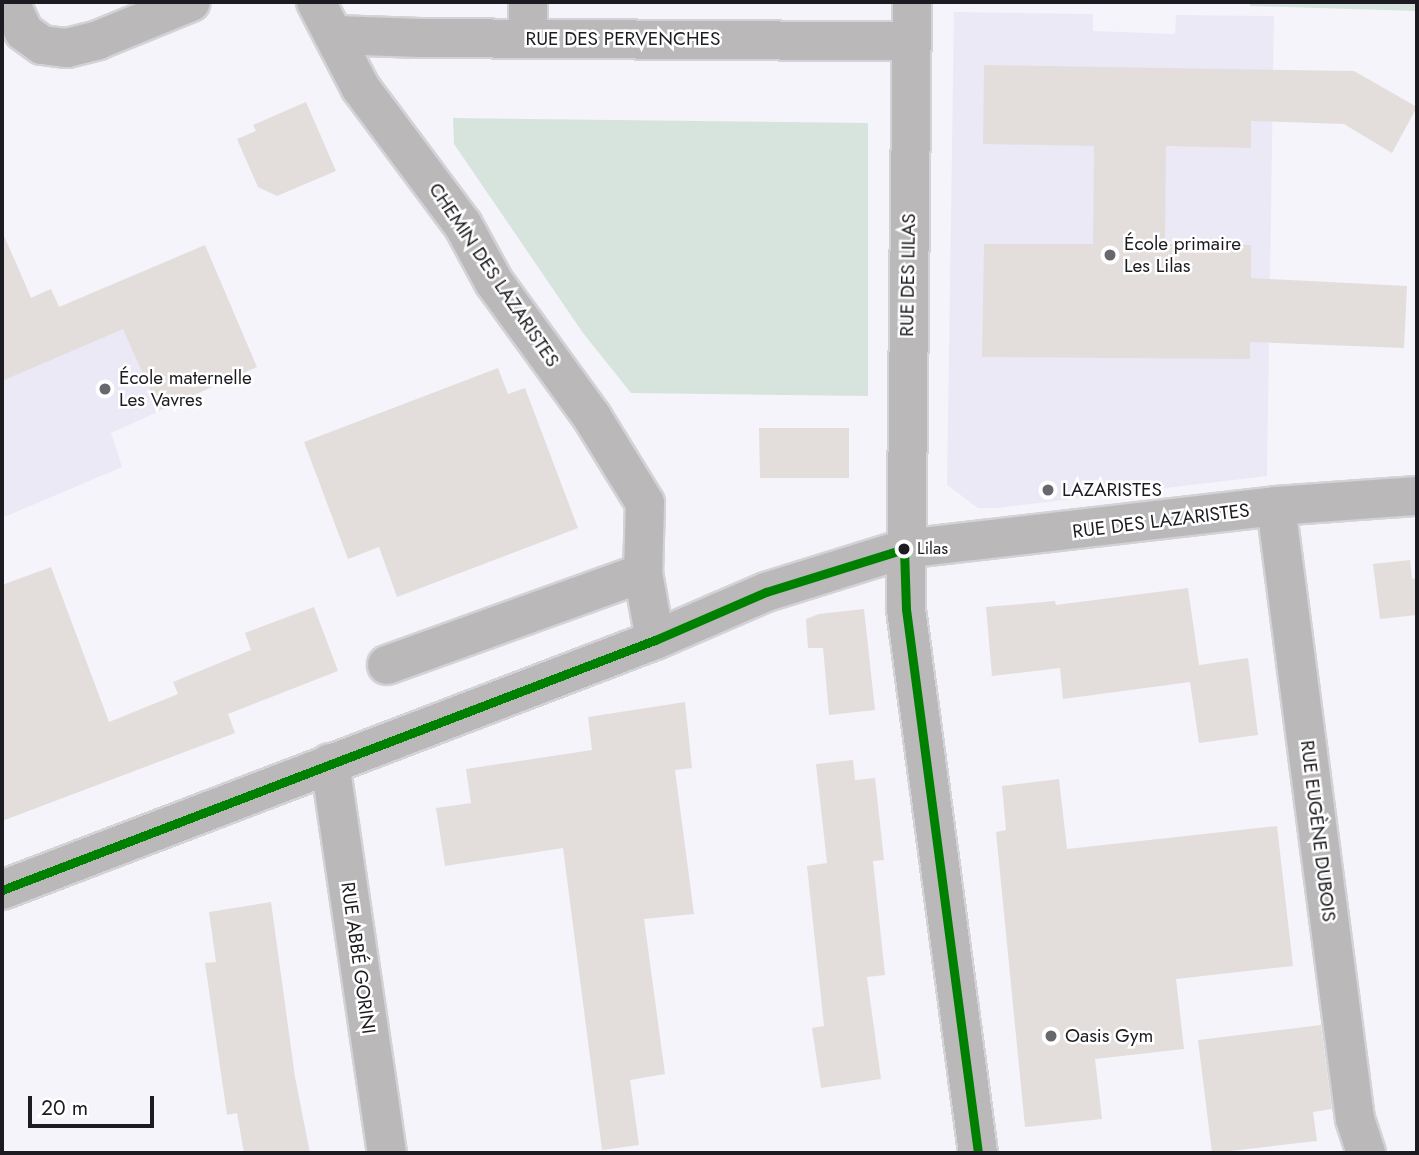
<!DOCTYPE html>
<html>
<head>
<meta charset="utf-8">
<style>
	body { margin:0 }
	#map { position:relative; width:1419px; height:1155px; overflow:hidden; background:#f5f4fa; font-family:Jost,sans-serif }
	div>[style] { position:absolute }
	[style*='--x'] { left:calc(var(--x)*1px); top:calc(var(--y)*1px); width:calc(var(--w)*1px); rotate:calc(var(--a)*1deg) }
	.built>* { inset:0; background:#ece9f7 }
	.green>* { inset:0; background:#d7e4dd }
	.building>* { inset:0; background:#e3dedc }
	.roads { filter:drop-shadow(2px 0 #d3d2d6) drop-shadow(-2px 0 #d3d2d6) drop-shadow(0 2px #d3d2d6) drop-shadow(0 -2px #d3d2d6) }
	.minor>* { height:38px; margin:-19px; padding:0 19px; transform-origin:19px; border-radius:19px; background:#bab8b9 }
	.bus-1>* { height:9px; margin:-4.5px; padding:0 4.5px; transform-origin:4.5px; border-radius:4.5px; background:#008000 }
	.dots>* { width:19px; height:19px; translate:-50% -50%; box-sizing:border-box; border:4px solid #fff; border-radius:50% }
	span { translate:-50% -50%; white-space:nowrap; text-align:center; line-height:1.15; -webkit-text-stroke:5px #fff; paint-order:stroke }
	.bus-label { font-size:17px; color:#1c1b21 }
	.left { translate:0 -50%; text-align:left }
	.street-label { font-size:19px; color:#1c1b21 }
	.poi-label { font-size:19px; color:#1c1b21 }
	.frame { position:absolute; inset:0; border:4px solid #1c1b21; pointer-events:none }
	.scale { position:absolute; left:28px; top:1096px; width:126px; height:32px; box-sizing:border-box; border:4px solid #1c1b21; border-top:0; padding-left:9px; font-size:21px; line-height:24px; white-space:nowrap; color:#1c1b21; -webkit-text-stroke:5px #fff; paint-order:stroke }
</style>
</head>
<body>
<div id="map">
	<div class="built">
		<div style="clip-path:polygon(954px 12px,1093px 14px,1093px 31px,1175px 34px,1176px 15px,1274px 16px,1267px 476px,996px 508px,978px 508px,947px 485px)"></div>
		<div style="clip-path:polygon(14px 258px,31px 298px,51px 289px,59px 307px,257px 367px,111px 433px,122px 467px,2px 518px,2px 263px)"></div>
	</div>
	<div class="green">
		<div style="clip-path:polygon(1250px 2px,1417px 2px,1417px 11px,1250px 6px)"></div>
		<div style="clip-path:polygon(453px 118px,868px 123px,868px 396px,631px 393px,583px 333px,454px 144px)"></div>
	</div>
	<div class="building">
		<div style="clip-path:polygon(984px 65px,1354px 71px,1417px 107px,1392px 153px,1344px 124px,1251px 121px,1251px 148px,1166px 146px,1165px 244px,1251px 245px,1251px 278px,1407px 286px,1404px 348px,1250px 342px,1250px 359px,982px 357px,984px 244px,1093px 244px,1094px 146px,983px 144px)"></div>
		<div style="clip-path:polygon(306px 102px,336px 171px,277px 196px,258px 187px,237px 139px,256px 131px,253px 125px)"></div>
		<div style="clip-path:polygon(2px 231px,31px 298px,51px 289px,59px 307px,205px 245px,257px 367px,159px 410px,123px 329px,2px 381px)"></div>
		<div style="clip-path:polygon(498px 368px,508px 394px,525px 388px,578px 528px,397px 597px,379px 547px,348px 559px,304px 442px)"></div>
		<div style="clip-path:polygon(759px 428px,849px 428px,849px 478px,760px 478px)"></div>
		<div style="clip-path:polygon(1410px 560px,1412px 579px,1417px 578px,1417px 615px,1380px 619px,1373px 564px)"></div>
		<div style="clip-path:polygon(51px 567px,109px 722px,178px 694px,173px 682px,251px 650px,245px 633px,314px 607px,338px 671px,228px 714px,235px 733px,2px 821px,2px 585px)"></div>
		<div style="clip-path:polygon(1188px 588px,1199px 665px,1248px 658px,1258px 735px,1199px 743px,1190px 682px,1063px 699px,1060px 668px,992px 676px,986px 607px,1055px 601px,1056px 605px)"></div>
		<div style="clip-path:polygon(864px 609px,875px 710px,829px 715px,823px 648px,808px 648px,806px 619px,819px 614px)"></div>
		<div style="clip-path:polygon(685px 702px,692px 768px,675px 770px,694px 914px,644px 919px,665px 1074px,630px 1080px,639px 1145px,602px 1150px,563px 848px,445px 866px,436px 808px,471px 803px,466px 769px,592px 750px,588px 717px)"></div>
		<div style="clip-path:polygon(853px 760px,855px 780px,875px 778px,884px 860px,873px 861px,885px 975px,867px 977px,881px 1079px,821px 1088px,812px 1028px,824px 1026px,807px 866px,827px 863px,816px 764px)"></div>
		<div style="clip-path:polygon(1059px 779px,1067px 849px,1277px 826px,1293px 966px,1176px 979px,1184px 1049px,1095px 1059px,1102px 1119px,1025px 1127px,996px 832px,1006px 830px,1002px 786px)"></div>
		<div style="clip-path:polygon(271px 902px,295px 1077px,310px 1153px,244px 1153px,237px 1113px,227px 1115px,205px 963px,216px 962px,209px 912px)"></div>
		<div style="clip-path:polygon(1321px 1025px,1332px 1109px,1313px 1112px,1317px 1141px,1212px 1153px,1198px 1040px)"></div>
	</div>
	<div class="roads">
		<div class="minor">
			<div style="--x:10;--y:2;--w:33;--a:65"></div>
			<div style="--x:24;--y:32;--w:22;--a:36"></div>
			<div style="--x:42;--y:45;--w:25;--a:7"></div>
			<div style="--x:67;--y:48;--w:32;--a:-14"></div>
			<div style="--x:98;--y:40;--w:100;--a:-22.2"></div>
			<div style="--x:316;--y:2;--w:96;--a:62.6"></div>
			<div style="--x:360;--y:87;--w:172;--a:53.3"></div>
			<div style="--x:463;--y:225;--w:65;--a:61.5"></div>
			<div style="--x:494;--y:282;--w:167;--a:54"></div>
			<div style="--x:592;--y:417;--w:101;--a:58.4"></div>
			<div style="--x:645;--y:503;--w:70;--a:91.6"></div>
			<div style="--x:643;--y:573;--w:68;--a:79.8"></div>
			<div style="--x:528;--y:2;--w:36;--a:90"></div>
			<div style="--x:912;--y:2;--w:607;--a:90.57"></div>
			<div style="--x:906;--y:609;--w:549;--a:82.46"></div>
			<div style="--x:335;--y:35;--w:85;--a:2"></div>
			<div style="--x:420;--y:38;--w:491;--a:0.4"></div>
			<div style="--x:1276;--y:506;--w:618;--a:82.66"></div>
			<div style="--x:1355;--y:1119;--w:36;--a:72"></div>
			<div style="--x:387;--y:665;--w:272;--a:-19.8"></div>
			<div style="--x:330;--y:763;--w:394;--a:81.7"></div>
			<div style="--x:2;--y:890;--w:699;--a:-20.95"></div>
			<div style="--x:655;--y:640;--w:121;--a:-23.4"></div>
			<div style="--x:766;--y:592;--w:145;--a:-17.3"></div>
			<div style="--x:904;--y:549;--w:374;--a:-6.6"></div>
			<div style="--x:1276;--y:506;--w:141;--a:-4.1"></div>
		</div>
	</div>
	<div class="bus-1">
		<div style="--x:904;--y:549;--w:60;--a:88.1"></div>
		<div style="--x:906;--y:609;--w:549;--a:82.46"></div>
		<div style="--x:2;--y:890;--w:699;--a:-20.95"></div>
		<div style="--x:655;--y:640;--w:121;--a:-23.4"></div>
		<div style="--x:766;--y:592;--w:145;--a:-17.3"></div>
	</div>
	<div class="dots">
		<div style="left:1110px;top:255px;background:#68676d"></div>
		<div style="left:105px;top:389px;background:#68676d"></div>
		<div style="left:1048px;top:490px;background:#68676d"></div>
		<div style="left:904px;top:549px;background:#1c1b21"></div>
		<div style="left:1051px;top:1036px;background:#68676d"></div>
	</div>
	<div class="bus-label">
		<span class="left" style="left:917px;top:549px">Lilas</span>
	</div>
	<div class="street-label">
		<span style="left:623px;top:39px">RUE DES PERVENCHES</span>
		<span style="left:494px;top:275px;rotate:56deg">CHEMIN DES LAZARISTES</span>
		<span style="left:908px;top:275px;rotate:-89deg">RUE DES LILAS</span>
		<span style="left:1161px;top:521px;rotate:-7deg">RUE DES LAZARISTES</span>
		<span style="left:1318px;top:831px;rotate:83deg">RUE EUGÈNE DUBOIS</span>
		<span style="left:358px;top:958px;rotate:82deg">RUE ABBÉ GORINI</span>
	</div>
	<div class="poi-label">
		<span class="left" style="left:1124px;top:255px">École primaire<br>Les Lilas</span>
		<span class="left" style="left:119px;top:389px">École maternelle<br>Les Vavres</span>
		<span class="left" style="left:1062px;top:490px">LAZARISTES</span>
		<span class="left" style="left:1065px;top:1036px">Oasis Gym</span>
	</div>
	<div class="frame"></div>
	<div class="scale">20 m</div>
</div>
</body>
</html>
